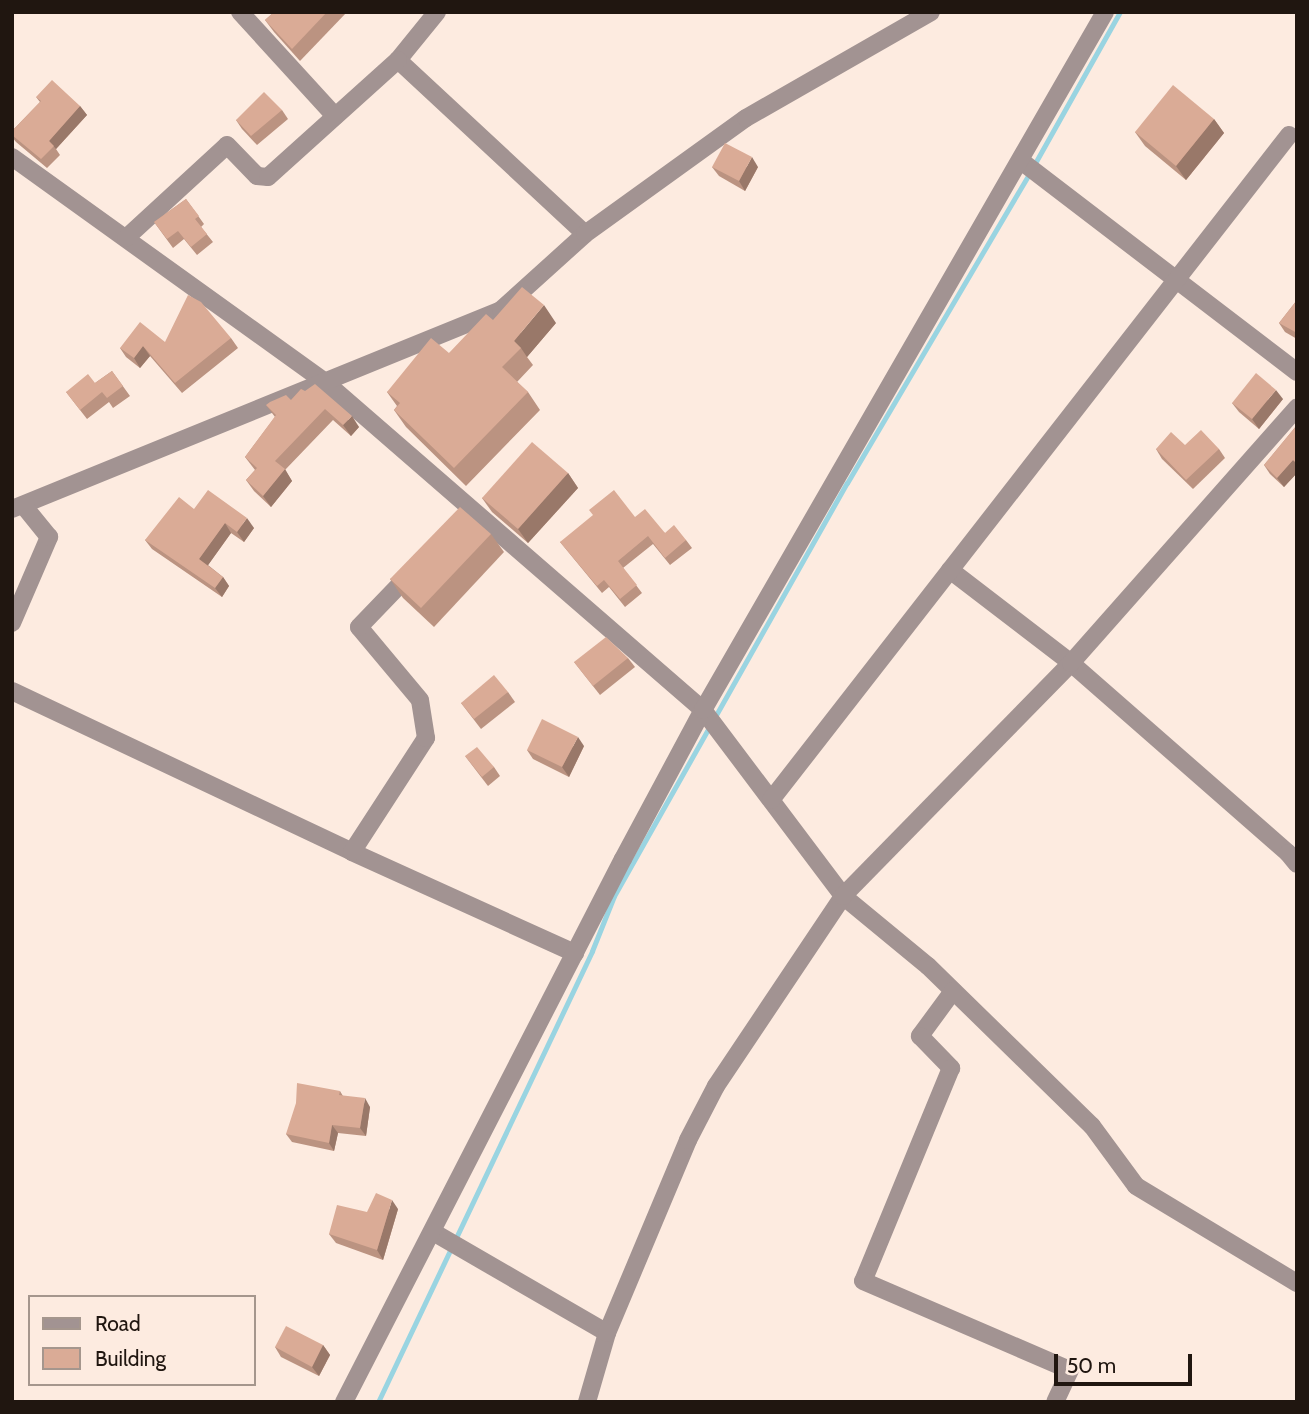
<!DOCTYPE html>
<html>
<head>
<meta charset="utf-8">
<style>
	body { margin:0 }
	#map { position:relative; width:1309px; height:1414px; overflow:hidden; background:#fdebe0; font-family:Cabin,sans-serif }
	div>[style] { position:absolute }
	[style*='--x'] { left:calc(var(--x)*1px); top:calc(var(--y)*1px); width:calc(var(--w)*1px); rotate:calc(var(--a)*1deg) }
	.stream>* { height:5px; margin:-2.5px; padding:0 2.5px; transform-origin:2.5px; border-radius:2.5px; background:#99d4e1 }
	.minor>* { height:18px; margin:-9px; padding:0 9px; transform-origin:9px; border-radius:9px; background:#a29392 }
	.wall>* { inset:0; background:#bb9381 }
	.shaded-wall>* { inset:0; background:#997869 }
	.building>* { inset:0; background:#daab96 }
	span { translate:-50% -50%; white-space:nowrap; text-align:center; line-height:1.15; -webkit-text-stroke:5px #fdebe0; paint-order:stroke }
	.frame { position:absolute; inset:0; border:14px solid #201610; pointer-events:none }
	.legend { position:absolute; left:28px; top:1295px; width:228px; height:91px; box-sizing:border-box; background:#fdebe0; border:2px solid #a5968d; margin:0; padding:9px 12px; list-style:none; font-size:21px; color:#201610 }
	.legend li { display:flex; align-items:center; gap:14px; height:35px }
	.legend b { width:35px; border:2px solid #a5968d }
	.scale { position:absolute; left:1054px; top:1354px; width:138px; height:32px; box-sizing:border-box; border:4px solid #201610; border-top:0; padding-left:9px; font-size:21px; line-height:24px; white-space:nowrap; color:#201610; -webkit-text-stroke:5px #fdebe0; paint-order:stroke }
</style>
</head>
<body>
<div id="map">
	<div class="stream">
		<div style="--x:1034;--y:165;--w:176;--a:-60.7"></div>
		<div style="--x:378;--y:1402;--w:499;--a:-64.6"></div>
		<div style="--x:592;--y:951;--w:59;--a:-68.2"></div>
		<div style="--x:614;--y:896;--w:474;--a:-60.6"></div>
		<div style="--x:847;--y:483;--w:359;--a:-59.5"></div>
	</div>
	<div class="minor">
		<div style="--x:240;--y:12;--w:141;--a:47.6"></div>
		<div style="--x:437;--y:12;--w:62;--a:129.1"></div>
		<div style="--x:398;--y:60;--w:255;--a:42.9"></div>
		<div style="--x:12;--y:157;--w:384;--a:35.7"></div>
		<div style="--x:324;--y:381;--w:502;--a:40.96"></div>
		<div style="--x:703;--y:710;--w:233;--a:53"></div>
		<div style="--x:843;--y:896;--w:110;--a:39.5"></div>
		<div style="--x:928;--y:966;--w:229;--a:44.3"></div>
		<div style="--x:1092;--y:1126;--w:74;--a:53.7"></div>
		<div style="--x:1136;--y:1186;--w:188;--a:31.1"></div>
		<div style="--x:1021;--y:161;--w:347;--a:37.4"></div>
		<div style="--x:126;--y:238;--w:137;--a:-42.6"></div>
		<div style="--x:227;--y:145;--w:43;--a:45.9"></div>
		<div style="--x:257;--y:176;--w:11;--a:5"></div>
		<div style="--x:268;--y:177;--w:175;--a:-42"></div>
		<div style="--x:12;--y:509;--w:528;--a:-22.14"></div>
		<div style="--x:501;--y:310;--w:113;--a:-42.1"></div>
		<div style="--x:585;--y:234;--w:198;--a:-35.8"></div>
		<div style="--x:746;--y:118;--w:213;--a:-29.8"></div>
		<div style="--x:950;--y:570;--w:153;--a:37.5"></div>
		<div style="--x:1071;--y:663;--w:288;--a:41.2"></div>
		<div style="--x:1288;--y:853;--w:14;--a:51"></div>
		<div style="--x:12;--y:623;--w:94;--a:-66.7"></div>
		<div style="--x:49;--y:537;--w:41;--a:-129.1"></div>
		<div style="--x:12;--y:691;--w:376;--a:25.3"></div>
		<div style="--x:352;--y:852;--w:245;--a:24.4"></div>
		<div style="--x:771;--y:800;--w:843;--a:-52.08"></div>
		<div style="--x:352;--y:852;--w:136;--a:-57"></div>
		<div style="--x:426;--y:738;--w:38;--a:-99"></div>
		<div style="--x:420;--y:700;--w:95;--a:-129.9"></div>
		<div style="--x:359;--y:627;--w:76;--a:-46.1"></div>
		<div style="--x:953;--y:991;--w:56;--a:126.3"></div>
		<div style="--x:920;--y:1036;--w:45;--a:45.9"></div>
		<div style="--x:951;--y:1068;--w:230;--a:112.4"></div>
		<div style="--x:863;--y:1281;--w:225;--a:23.3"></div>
		<div style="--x:1070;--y:1370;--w:35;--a:115"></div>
		<div style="--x:433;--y:1232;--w:201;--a:30.1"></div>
		<div style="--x:344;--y:1402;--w:610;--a:-62.81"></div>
		<div style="--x:623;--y:859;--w:169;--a:-61.8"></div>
		<div style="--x:703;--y:710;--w:805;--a:-60.06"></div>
		<div style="--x:587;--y:1402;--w:72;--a:-73.8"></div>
		<div style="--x:607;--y:1333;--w:209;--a:-67.2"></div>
		<div style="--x:688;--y:1140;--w:61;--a:-62.6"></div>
		<div style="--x:716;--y:1086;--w:229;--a:-56.2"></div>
		<div style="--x:843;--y:896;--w:326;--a:-45.6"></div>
		<div style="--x:1071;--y:663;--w:341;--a:-48.5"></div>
	</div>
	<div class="wall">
		<div style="clip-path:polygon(274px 12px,347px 12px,300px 61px,274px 32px,265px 20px)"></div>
		<div style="clip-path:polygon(36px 97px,80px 106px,87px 115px,56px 149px,60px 155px,47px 168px,16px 142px,12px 137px,12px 131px,40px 102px)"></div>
		<div style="clip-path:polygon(282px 110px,288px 119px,257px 145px,242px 129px,236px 120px)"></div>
		<div style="clip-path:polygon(1214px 119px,1224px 133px,1186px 180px,1145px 146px,1135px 132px)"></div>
		<div style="clip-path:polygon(712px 167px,758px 167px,745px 191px,719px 176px)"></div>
		<div style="clip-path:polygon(186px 199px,204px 224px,201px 227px,213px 242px,197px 255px,184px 239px,173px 248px,154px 222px)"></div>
		<div style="clip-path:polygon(1297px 300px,1297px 339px,1285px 332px,1279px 323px)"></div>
		<div style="clip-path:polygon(556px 323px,527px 357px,533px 365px,517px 382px,528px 392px,540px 410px,466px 486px,406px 427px,394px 410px,397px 406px,387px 392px,449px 353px)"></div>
		<div style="clip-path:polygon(231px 338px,238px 348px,182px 393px,150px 356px,140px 368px,126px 357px,120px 348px,165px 342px)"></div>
		<div style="clip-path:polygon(112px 371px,130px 396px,113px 408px,109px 402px,87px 419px,66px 392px,95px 383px)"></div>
		<div style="clip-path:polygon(301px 389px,359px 427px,351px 436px,333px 420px,285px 470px,292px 481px,271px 507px,254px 491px,246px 480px,255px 470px,245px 457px,275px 417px,266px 405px,291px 400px)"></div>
		<div style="clip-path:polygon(1283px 399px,1259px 429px,1239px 412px,1232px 403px)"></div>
		<div style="clip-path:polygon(1297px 425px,1297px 473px,1284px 487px,1270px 474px,1264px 465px)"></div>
		<div style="clip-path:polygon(1185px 445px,1219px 449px,1225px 458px,1193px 489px,1162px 459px,1156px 449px)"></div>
		<div style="clip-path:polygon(568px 473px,578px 488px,528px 543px,492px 512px,482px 498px)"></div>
		<div style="clip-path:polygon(194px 509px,254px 528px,244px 542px,231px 533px,208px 565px,223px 577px,229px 586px,222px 597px,152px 549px,145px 540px)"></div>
		<div style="clip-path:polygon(635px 517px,665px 533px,686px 540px,692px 548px,670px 565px,653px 544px,623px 568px,642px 593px,625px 607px,609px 587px,602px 593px,560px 542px)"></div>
		<div style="clip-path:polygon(491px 534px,504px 552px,434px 627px,403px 598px,390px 579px)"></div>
		<div style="clip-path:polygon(628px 658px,635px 667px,600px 695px,574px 662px)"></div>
		<div style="clip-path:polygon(508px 692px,515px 702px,481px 729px,461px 703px)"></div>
		<div style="clip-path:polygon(584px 746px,569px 777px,533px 759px,527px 750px)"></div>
		<div style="clip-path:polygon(465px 756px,494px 767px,500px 776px,488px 786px)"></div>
		<div style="clip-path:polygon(340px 1091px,343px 1096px,370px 1107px,366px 1136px,338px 1133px,334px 1151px,292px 1142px,286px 1134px)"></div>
		<div style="clip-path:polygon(398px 1209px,383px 1260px,336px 1243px,329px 1234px,367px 1212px)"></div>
		<div style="clip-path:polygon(323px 1345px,330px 1355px,319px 1376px,281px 1357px,275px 1347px)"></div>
	</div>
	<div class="shaded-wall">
		<div style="clip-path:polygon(80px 106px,87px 115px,56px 149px,49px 141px)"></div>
		<div style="clip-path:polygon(1214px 119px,1224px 133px,1186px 180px,1176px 166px)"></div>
		<div style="clip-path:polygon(752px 157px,758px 167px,745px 191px,739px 181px)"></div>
		<div style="clip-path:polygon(544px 305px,556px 323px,527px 357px,521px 348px,514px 341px)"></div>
		<div style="clip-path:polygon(143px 346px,150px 356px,140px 368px,134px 358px)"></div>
		<div style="clip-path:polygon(1276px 390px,1283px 399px,1259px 429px,1252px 419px)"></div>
		<div style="clip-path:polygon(352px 416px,359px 427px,351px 436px,343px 425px)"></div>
		<div style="clip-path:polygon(1293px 460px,1297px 465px,1297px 473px,1284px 487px,1277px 478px)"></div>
		<div style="clip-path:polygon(285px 469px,292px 481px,271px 507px,263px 496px)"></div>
		<div style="clip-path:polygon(568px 473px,578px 488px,528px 543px,518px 529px)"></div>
		<div style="clip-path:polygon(247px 518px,254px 528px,244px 542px,237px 532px)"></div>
		<div style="clip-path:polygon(225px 523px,231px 533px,206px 568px,199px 559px)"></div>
		<div style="clip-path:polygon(223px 577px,229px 586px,222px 597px,215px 588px)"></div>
		<div style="clip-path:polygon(578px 737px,584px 746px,569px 777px,562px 767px)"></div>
		<div style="clip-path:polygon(365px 1098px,370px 1107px,366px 1136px,360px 1128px)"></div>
		<div style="clip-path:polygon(332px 1125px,338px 1133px,334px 1151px,329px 1143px)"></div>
		<div style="clip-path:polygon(392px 1200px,398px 1209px,383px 1260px,377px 1250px)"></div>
		<div style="clip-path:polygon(323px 1345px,330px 1355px,319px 1376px,312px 1367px)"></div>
	</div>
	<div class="building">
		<div style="clip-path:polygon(274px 12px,327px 12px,292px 49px,265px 20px)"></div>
		<div style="clip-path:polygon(52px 80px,80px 106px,49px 141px,54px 146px,41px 159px,12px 135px,12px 131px,41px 101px,36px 97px)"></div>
		<div style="clip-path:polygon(1173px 85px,1214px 119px,1176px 166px,1135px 132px)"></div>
		<div style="clip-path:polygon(264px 92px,282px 110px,251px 136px,236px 120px)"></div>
		<div style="clip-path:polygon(725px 143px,752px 157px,739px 181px,712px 167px)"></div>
		<div style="clip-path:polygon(186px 199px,199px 216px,195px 219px,207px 234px,191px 247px,178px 231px,167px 239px,154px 222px)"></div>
		<div style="clip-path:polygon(522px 287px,544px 305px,514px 341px,521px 348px,502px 367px,528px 392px,454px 468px,394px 410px,400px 403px,387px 392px,431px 338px,449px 353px,486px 314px,493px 320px)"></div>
		<div style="clip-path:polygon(188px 295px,201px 302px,231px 338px,175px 383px,143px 346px,134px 358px,120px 348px,140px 322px,165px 342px)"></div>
		<div style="clip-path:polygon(1297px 300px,1297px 333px,1279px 323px)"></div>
		<div style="clip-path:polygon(112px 371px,123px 386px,107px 398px,102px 392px,80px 410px,66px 392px,88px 374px,95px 383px)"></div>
		<div style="clip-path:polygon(1256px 373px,1276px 390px,1252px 419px,1232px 403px)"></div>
		<div style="clip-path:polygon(315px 384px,352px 416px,343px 425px,325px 409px,275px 461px,285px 469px,263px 496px,246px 480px,257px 468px,245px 457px,276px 415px,266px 405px,270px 402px,286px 395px,291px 400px,301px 389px,305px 391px)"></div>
		<div style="clip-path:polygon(1297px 425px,1297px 463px,1293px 460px,1277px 478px,1264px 465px)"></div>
		<div style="clip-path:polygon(1201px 430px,1219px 449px,1186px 480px,1156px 449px,1171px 432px,1185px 445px)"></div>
		<div style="clip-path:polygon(532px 442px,568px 473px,518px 529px,482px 498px)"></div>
		<div style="clip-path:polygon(208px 490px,247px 518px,237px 532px,225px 523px,199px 559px,223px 577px,215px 588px,145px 540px,179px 497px,194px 509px)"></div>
		<div style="clip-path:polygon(614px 490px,635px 517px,645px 509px,665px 533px,674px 525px,686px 540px,665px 558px,648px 536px,618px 561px,637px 585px,620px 599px,604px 580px,597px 586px,560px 542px,593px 515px,589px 510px)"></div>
		<div style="clip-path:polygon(460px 507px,491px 534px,421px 608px,390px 579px)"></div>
		<div style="clip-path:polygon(606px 637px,628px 658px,593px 686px,574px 662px)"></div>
		<div style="clip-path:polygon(494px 675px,508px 692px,474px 719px,461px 703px)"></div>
		<div style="clip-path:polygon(542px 719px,578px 737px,562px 767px,527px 750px)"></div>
		<div style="clip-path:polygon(477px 747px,494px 767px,482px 777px,465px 756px)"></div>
		<div style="clip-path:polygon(297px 1083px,340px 1091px,339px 1095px,365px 1098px,360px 1128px,332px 1125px,329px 1143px,286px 1134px,296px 1103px)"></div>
		<div style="clip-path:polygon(376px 1193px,392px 1200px,377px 1250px,329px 1234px,337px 1205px,367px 1212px)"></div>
		<div style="clip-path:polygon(286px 1326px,323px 1345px,312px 1367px,275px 1347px)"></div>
	</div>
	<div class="frame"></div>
	<ul class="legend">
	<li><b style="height:9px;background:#a29392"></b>Road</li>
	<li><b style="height:19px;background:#daab96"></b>Building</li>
	</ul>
	<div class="scale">50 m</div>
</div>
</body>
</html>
